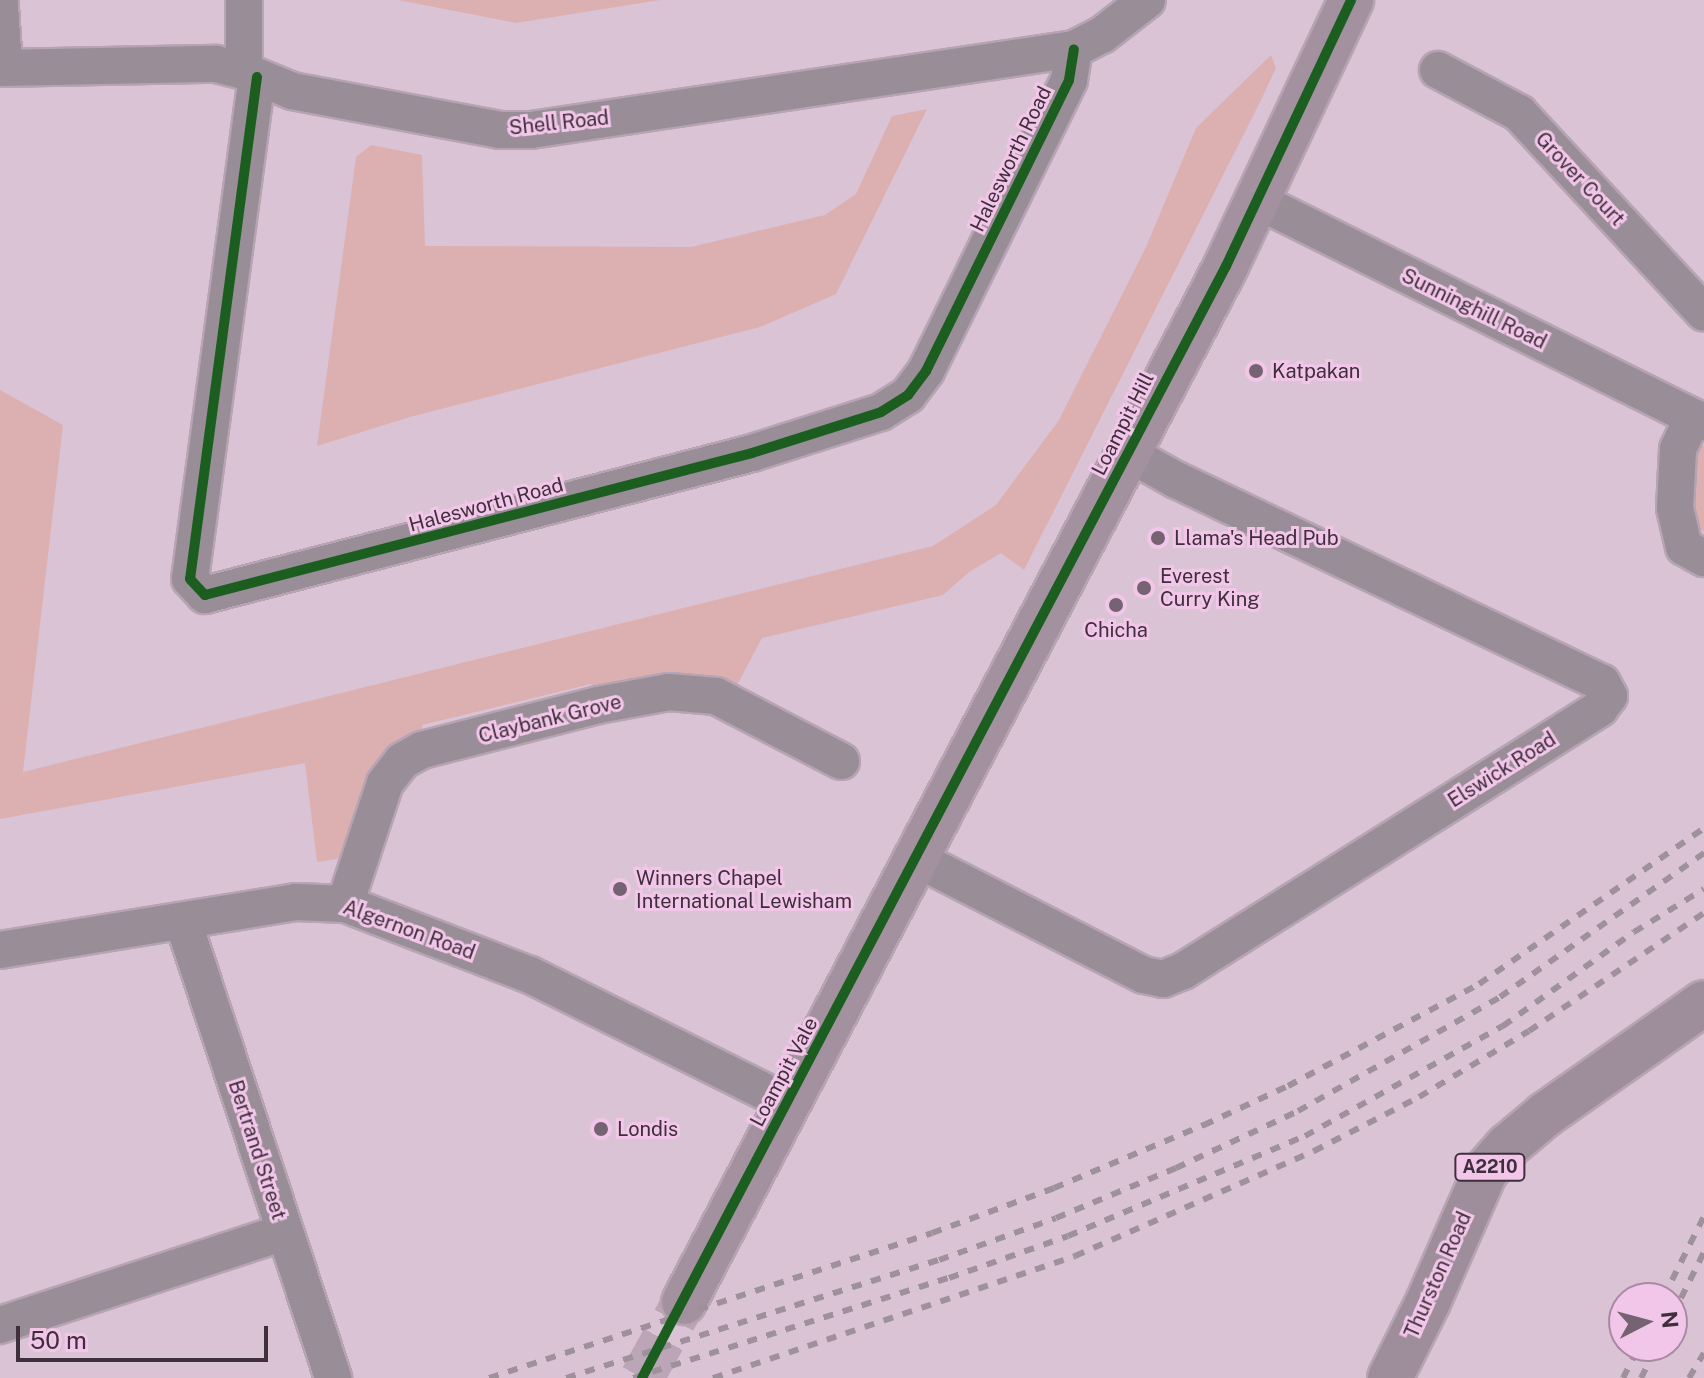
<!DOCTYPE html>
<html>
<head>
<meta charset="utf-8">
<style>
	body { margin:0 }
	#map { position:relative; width:1704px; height:1378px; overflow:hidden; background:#dac3d5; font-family:"Public Sans",sans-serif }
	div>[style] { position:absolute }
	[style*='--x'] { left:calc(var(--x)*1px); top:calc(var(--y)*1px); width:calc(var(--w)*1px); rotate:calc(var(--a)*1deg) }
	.green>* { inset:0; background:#dcb0b0 }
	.highway-tunnel>* { height:44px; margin-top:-22px; transform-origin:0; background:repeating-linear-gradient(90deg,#bba5b6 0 44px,transparent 0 66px) }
	.roads { filter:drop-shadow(2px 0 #b6a4b3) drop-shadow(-2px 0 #b6a4b3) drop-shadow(0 2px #b6a4b3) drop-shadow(0 -2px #b6a4b3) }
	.street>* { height:36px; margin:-18px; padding:0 18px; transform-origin:18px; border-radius:18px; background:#998d97 }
	.primary>* { height:44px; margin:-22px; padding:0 22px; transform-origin:22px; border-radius:22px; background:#9e8e9b }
	.highway>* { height:44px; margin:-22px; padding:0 22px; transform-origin:22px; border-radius:22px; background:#a3919f }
	.rail>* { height:6px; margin-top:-3px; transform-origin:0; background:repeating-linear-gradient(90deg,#9e919b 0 10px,transparent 0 20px) }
	.cycleway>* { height:10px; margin:-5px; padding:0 5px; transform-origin:5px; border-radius:5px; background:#1b5e20 }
	.dots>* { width:22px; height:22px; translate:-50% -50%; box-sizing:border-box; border:4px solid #f2c6e8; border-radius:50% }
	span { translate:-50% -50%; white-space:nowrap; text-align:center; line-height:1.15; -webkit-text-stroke:6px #f2c6e8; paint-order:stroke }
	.shield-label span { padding:2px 6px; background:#f2c6e8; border:2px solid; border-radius:6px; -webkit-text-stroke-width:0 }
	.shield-label { font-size:18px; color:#3f2e3c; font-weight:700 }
	.street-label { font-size:20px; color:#3f2e3c }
	.poi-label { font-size:20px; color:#3f2e3c }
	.left { translate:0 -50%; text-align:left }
	.north { position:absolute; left:1608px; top:1282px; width:80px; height:80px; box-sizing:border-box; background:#f2c6e8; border:2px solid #aa89a3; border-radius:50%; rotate:84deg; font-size:22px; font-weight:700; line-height:32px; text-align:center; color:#3f2e3c }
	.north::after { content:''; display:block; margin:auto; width:28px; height:36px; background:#756272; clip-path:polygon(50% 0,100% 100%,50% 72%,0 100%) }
	.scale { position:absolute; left:16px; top:1326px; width:252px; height:36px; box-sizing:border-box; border:4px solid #3f2e3c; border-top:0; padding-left:10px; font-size:24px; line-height:28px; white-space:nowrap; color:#3f2e3c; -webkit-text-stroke:6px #f2c6e8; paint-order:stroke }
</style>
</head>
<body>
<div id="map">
	<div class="green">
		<div style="clip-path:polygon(398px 0,660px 0,516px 23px)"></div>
		<div style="clip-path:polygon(1271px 55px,1276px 68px,1262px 98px,1024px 570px,1001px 553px,969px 572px,943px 595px,762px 638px,736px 687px,609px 692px,591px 684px,422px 725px,423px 736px,345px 856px,336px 859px,317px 862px,305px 763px,0 819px,0 390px,63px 425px,23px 772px,933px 546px,996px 505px,1059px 420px,1146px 247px,1196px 128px)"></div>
		<div style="clip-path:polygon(927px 109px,836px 294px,760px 327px,410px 417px,317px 446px,356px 157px,371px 145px,422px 155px,425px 246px,691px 247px,825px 215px,856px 194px,892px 116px)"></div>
		<div style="clip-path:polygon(1694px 440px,1704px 446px,1704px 532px,1689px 520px)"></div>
	</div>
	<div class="highway-tunnel">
		<div style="--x:642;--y:1378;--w:87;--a:-61.1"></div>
	</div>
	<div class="roads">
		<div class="street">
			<div style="--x:0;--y:5;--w:62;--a:86.3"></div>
			<div style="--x:0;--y:68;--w:216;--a:-1.1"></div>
			<div style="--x:216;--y:64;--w:29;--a:14"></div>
			<div style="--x:244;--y:71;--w:52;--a:22.6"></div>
			<div style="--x:292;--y:91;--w:212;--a:10.6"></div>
			<div style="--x:500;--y:130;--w:31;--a:0"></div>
			<div style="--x:531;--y:130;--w:549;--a:-8.48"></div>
			<div style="--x:1074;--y:49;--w:31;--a:-27"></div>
			<div style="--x:1102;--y:35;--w:57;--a:-37.9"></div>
			<div style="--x:1438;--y:70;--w:92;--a:28"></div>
			<div style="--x:1519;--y:113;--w:272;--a:47.2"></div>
			<div style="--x:244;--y:71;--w:71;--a:-90"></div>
			<div style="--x:257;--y:77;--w:506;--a:97.6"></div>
			<div style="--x:190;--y:579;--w:22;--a:47"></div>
			<div style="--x:205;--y:595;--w:565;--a:-14.55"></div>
			<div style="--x:752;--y:453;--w:135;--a:-17.6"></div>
			<div style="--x:881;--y:412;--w:32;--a:-32"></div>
			<div style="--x:908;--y:395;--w:30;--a:-53"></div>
			<div style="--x:926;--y:371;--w:324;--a:-63.8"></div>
			<div style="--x:1069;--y:80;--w:31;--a:-81"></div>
			<div style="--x:1256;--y:200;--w:500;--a:26.4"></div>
			<div style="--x:1693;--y:417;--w:35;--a:115"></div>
			<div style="--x:1678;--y:449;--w:59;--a:92.9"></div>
			<div style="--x:1675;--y:508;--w:40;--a:77"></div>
			<div style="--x:1684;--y:547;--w:23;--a:29"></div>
			<div style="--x:917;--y:859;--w:255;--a:27.1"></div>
			<div style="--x:1144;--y:975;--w:19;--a:12"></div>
			<div style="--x:1163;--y:979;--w:22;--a:-22"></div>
			<div style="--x:1183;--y:971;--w:493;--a:-32.2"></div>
			<div style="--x:1600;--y:708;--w:15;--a:-53"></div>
			<div style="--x:1609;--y:696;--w:15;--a:-118"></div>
			<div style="--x:1602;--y:683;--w:472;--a:-154.5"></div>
			<div style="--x:1176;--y:480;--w:55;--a:-150.6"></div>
			<div style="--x:345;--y:904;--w:127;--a:-71.7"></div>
			<div style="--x:385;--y:783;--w:28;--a:-52"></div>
			<div style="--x:402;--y:761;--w:23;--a:-29"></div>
			<div style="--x:422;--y:750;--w:182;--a:-14.3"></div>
			<div style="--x:598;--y:705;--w:72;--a:-10.4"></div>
			<div style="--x:669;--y:692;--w:47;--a:4.9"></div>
			<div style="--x:716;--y:696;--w:141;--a:27.5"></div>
			<div style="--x:183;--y:921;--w:481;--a:71.8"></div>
			<div style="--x:0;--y:950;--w:300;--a:-9.2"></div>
			<div style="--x:296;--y:902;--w:49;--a:2.3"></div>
			<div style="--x:345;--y:904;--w:198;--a:21"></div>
			<div style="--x:530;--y:975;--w:288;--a:26.4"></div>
			<div style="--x:0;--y:1325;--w:299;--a:-18.1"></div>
		</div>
		<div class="primary">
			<div style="--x:1390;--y:1378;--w:85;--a:-63.4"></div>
			<div style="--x:1428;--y:1302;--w:142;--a:-66.3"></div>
			<div style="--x:1485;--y:1172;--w:35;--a:-49"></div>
			<div style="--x:1508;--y:1146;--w:50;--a:-40.1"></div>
			<div style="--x:1546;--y:1114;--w:193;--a:-35.1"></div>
		</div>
		<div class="highway">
			<div style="--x:684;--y:1302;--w:1169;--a:-62.38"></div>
			<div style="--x:1226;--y:266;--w:294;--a:-64.8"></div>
		</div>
	</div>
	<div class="rail">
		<div style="--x:1663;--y:1298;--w:92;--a:-63.4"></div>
		<div style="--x:1672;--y:1316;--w:72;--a:-63.4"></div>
		<div style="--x:489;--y:1378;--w:466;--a:-18.1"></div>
		<div style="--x:932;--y:1233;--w:130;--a:-20.2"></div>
		<div style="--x:1054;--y:1188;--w:163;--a:-22.8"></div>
		<div style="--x:1204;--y:1125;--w:93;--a:-24.9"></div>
		<div style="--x:1288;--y:1086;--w:217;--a:-28.1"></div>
		<div style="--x:1479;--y:984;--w:274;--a:-34.7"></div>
		<div style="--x:566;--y:1378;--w:391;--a:-17.6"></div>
		<div style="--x:939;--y:1260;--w:124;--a:-19.7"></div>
		<div style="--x:1056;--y:1218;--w:130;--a:-22.6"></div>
		<div style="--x:1176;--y:1168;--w:135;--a:-25"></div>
		<div style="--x:1298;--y:1111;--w:232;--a:-29.4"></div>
		<div style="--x:1500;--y:997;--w:250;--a:-35.2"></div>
		<div style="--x:633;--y:1378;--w:331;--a:-17.6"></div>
		<div style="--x:949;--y:1278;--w:126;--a:-19.4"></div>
		<div style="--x:1068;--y:1236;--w:257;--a:-22.9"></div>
		<div style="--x:1305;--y:1136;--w:227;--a:-29.1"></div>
		<div style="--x:1503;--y:1026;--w:161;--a:-35.7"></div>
		<div style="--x:1634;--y:932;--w:82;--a:-31.6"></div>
		<div style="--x:713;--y:1378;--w:382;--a:-18.6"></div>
		<div style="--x:1075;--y:1256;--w:261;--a:-23.7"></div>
		<div style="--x:1314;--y:1151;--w:118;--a:-27.2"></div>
		<div style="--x:1419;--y:1097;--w:128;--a:-31"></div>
		<div style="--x:1529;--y:1031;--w:211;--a:-34"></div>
		<div style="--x:1623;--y:1378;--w:36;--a:-63"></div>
		<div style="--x:1641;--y:1378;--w:36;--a:-63"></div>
		<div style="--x:1689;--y:1378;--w:29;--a:-59"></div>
	</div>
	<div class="cycleway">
		<div style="--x:257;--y:77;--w:506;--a:97.6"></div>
		<div style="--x:190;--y:579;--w:22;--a:47"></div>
		<div style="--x:205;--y:595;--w:565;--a:-14.55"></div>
		<div style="--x:752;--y:453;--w:135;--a:-17.6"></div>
		<div style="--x:881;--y:412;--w:32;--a:-32"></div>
		<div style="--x:908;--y:395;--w:30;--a:-53"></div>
		<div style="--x:926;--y:371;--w:324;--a:-63.8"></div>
		<div style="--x:1069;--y:80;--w:31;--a:-81"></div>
		<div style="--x:642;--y:1378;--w:1256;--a:-62.29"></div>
		<div style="--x:1226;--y:266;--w:294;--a:-64.8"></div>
	</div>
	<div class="dots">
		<div style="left:1256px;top:371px;background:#756272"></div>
		<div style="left:1158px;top:538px;background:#756272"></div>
		<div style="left:1144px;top:588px;background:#756272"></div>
		<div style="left:1116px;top:605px;background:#756272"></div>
		<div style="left:620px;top:889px;background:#756272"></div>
		<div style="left:601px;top:1129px;background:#756272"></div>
	</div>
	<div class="shield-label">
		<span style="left:1490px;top:1167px">A2210</span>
	</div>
	<div class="street-label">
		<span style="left:559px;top:123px;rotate:-6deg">Shell Road</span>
		<span style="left:1011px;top:159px;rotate:-64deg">Halesworth Road</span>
		<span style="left:1580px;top:179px;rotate:47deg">Grover Court</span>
		<span style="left:1474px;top:309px;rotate:26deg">Sunninghill Road</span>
		<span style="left:1123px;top:424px;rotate:-63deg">Loampit Hill</span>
		<span style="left:486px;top:505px;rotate:-15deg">Halesworth Road</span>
		<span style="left:550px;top:719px;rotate:-14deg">Claybank Grove</span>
		<span style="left:1502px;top:770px;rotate:-32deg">Elswick Road</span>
		<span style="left:409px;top:930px;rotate:20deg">Algernon Road</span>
		<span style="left:784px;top:1072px;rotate:-62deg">Loampit Vale</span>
		<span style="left:257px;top:1150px;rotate:72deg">Bertrand Street</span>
		<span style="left:1438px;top:1275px;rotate:-66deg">Thurston Road</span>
	</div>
	<div class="poi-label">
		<span class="left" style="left:1272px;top:371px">Katpakan</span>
		<span class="left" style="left:1174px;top:538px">Llama's Head Pub</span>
		<span class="left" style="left:1160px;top:588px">Everest<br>Curry King</span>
		<span style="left:1116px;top:630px">Chicha</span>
		<span class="left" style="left:636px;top:890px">Winners Chapel<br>International Lewisham</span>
		<span class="left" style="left:617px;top:1129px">Londis</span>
	</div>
	<div class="north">N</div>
	<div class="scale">50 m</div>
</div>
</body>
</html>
